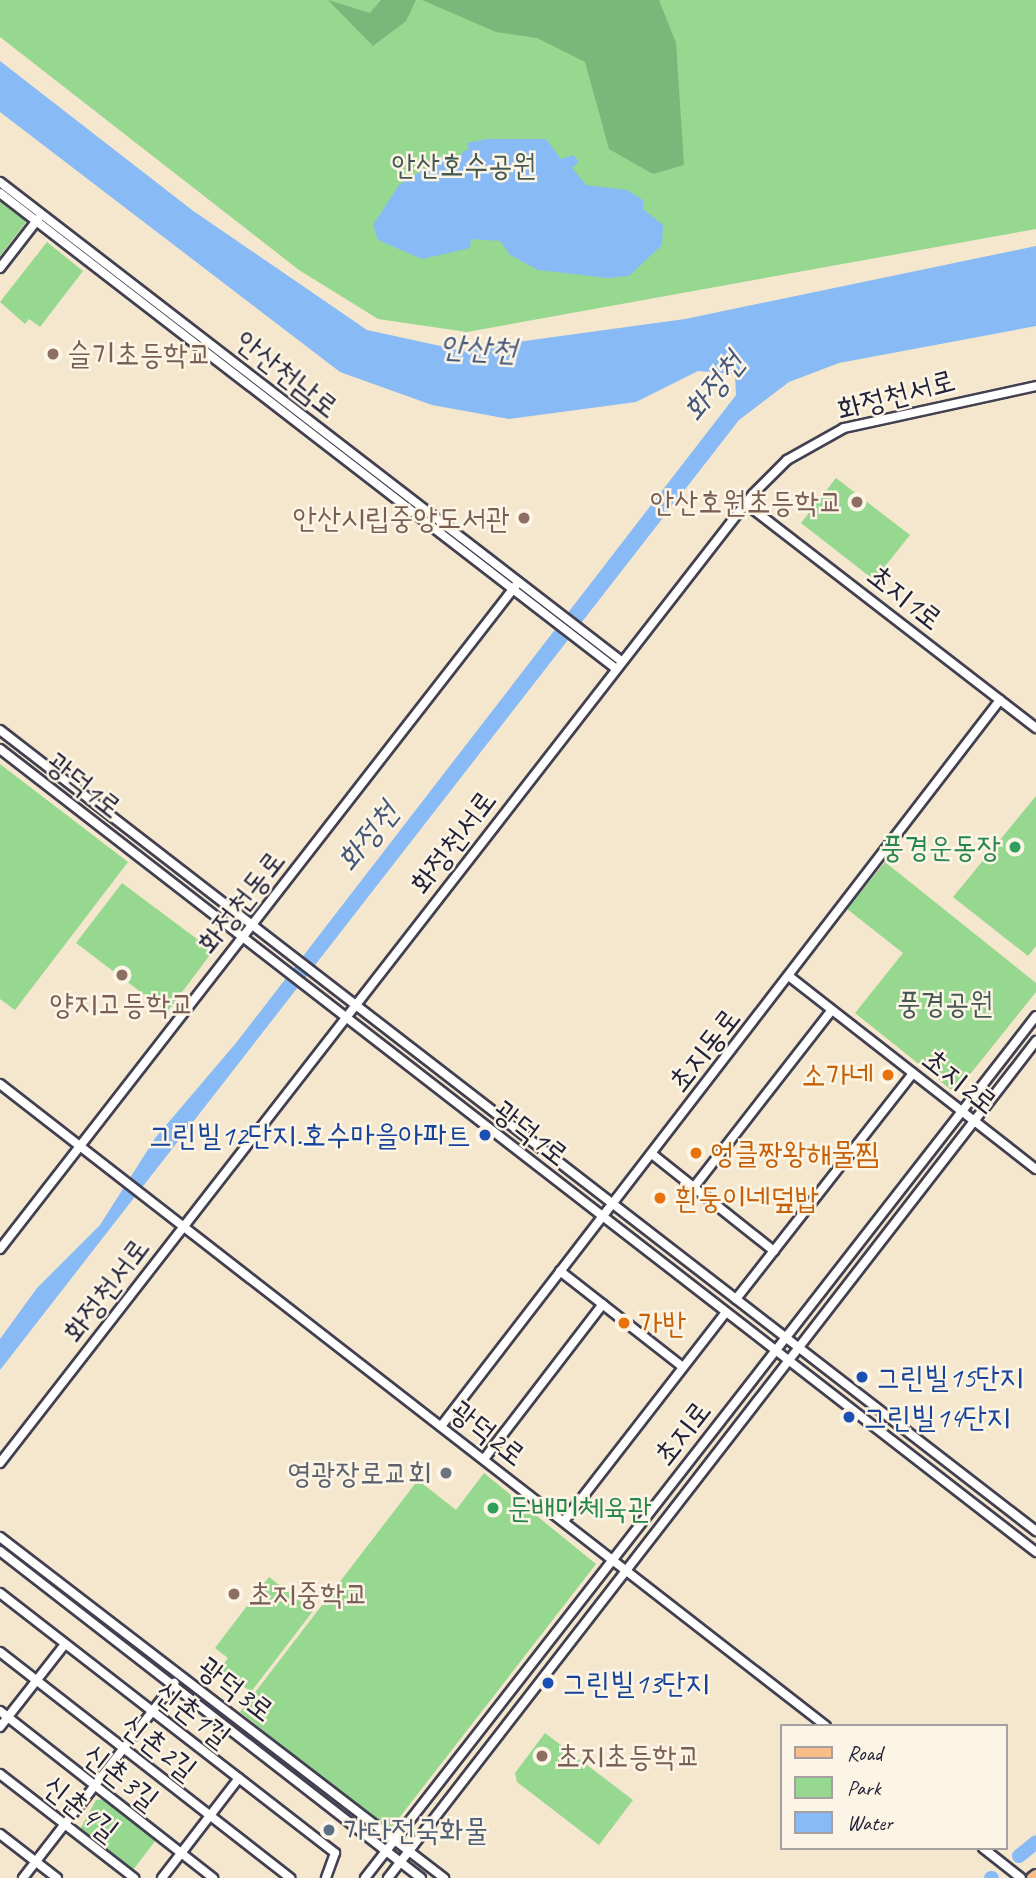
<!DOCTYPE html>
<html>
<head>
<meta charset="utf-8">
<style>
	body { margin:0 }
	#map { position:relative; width:1036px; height:1878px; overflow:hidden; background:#f5e7cd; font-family:Caveat,"Poor Story",sans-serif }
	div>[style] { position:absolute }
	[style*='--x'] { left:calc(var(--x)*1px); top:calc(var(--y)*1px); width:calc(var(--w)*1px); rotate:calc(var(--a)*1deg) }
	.green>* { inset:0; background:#96d890 }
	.forest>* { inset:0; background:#78b87a }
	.water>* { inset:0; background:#88baf5 }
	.river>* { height:14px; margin:-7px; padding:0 7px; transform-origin:7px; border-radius:7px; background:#88baf5 }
	.roads { filter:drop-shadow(2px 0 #424051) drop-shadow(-2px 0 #424051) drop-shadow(0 2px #424051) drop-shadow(0 -2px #424051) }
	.minor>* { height:8px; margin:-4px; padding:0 4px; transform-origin:4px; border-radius:4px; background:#fff }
	.major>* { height:10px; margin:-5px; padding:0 5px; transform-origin:5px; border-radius:5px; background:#f9bd89 }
	.dots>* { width:19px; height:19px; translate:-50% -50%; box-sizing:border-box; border:4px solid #fcf5e5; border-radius:50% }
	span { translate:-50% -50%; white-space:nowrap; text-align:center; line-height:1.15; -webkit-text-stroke:5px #fcf5e5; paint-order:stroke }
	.park-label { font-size:30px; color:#455954 }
	.education-label { font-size:30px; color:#785e54 }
	.left { translate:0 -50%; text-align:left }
	.right { translate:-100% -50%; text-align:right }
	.street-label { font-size:30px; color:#22223b }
	.leisure-label { font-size:30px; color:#27864d }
	.food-label { font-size:30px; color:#c56008 }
	.transit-label { font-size:30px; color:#164399 }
	.worship-label { font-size:30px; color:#5b616d }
	.service-label { font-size:30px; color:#4e5e75 }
	.water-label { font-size:32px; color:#46577c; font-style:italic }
	.legend { position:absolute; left:780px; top:1724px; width:228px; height:126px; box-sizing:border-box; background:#fcf5e5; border:2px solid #a5a1a1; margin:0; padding:9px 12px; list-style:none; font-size:21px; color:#22223b }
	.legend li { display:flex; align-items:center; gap:14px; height:35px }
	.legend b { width:35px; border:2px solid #a5a1a1 }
</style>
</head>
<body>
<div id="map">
	<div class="green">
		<div style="clip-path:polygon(0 0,1036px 0,1036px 229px,467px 332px,378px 319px,299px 270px,0 37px)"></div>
		<div style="clip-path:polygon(0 201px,27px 221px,0 256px)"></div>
		<div style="clip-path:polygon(47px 242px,83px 271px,40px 327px,29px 319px,25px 324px,0 302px)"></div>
		<div style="clip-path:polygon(836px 478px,910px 535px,874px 580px,801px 523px)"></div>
		<div style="clip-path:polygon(0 764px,128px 862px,15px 1010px,0 999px)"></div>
		<div style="clip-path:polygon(1036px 796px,1036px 946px,1028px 956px,953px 897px)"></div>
		<div style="clip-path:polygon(885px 862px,1036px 983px,1036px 992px,955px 1093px,855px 1013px,903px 953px,847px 909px)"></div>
		<div style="clip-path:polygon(122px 883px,213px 951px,167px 1012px,76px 943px)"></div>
		<div style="clip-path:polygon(484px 1473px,596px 1564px,389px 1831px,240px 1712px,418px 1480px,456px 1510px)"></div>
		<div style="clip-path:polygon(269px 1577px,313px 1611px,251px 1692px,220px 1669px,228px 1658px,215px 1648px)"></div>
		<div style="clip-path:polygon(545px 1733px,633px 1800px,599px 1845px,517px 1782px,515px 1773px)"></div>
		<div style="clip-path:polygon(104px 1799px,156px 1840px,133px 1870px,80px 1829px,96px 1800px)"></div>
	</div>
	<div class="forest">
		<div style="clip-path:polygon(328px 0,370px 13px,381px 0,416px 0,406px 21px,373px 46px)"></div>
		<div style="clip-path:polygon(422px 0,659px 0,676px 43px,684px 165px,653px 174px,609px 149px,585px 62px,537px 38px,496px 32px)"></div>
	</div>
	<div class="water">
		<div style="clip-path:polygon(0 61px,192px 210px,367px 330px,459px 350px,685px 319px,1036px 246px,1036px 326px,839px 363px,789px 382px,739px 420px,0 1370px,0 1339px,37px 1288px,100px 1225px,156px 1137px,236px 1043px,736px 395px,735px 374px,698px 371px,636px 402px,509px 419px,432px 405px,340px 372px,0 112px)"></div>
		<div style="clip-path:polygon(487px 139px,546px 139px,561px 159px,573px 155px,579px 162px,572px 168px,586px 185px,627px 190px,643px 200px,643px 209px,663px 225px,662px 245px,629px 276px,607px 278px,538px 270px,510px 255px,500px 241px,471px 239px,470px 248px,422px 259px,378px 240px,373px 225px,399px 185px,444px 157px,453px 160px,469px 148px,467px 143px)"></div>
	</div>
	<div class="river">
		<div style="--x:1019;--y:1856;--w:22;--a:-39"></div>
		<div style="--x:991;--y:1878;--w:1;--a:0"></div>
	</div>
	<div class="roads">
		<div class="minor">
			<div style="--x:0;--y:182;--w:783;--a:37.63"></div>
			<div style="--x:0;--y:193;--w:777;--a:37.68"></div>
			<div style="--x:0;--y:268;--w:62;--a:-52.2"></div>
			<div style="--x:745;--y:503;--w:368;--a:37.7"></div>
			<div style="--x:0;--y:730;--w:1310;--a:37.71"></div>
			<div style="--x:0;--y:749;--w:1311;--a:37.78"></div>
			<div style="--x:790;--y:977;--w:312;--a:38"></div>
			<div style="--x:0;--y:1084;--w:1046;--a:37.86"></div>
			<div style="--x:652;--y:1154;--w:156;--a:38.5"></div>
			<div style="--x:694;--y:1187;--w:224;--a:-52.1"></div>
			<div style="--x:0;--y:1249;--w:842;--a:-52.14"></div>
			<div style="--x:560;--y:1271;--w:156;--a:38"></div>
			<div style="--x:736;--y:1299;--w:287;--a:-51.9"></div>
			<div style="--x:442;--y:1425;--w:915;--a:-52.42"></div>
			<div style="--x:484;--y:1459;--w:195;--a:-52.5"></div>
			<div style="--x:0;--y:1463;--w:1227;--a:-52.15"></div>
			<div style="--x:753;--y:494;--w:48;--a:-45"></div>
			<div style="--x:787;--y:460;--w:65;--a:-29.3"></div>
			<div style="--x:844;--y:428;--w:197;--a:-12.3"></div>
			<div style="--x:564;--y:1521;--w:264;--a:-52.2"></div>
			<div style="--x:0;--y:1537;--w:560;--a:37.52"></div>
			<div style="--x:0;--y:1551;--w:533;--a:37.84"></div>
			<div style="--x:0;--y:1593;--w:424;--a:37.8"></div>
			<div style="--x:335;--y:1853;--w:27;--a:110"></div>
			<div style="--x:0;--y:1652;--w:368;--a:37.9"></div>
			<div style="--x:0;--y:1711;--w:271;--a:38.1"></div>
			<div style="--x:0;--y:1727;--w:105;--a:-51.9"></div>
			<div style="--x:0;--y:1774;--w:170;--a:37.8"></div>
			<div style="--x:0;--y:1834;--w:72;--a:37.7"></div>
			<div style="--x:983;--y:1848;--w:48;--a:38.3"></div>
			<div style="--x:23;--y:1878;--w:247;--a:-52.2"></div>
			<div style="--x:162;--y:1878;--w:126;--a:-52.4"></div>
			<div style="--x:365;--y:1878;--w:1092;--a:-52.1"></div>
			<div style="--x:388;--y:1878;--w:1059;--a:-52.25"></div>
		</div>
		<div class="major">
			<div style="--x:1032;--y:1878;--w:5;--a:-37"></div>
		</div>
	</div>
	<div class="dots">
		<div style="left:53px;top:354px;background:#8d6e63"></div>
		<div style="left:857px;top:502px;background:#8d6e63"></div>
		<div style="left:524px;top:518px;background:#8d6e63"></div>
		<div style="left:1015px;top:847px;background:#2e9e5b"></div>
		<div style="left:122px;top:975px;background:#8d6e63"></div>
		<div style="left:888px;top:1075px;background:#e8710a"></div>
		<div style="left:485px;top:1135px;background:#1a4fb4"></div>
		<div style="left:696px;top:1153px;background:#e8710a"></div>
		<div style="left:660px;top:1198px;background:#e8710a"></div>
		<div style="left:624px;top:1323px;background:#e8710a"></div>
		<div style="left:862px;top:1377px;background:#1a4fb4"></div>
		<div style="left:849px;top:1417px;background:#1a4fb4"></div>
		<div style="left:446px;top:1473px;background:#6b7280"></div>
		<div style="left:493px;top:1508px;background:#2e9e5b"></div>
		<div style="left:234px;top:1594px;background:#8d6e63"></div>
		<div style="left:548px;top:1683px;background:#1a4fb4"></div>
		<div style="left:542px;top:1756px;background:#8d6e63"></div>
		<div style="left:329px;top:1830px;background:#5c6f8a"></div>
	</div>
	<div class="park-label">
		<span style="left:464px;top:165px">안산호수공원</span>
		<span style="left:945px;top:1003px">풍경공원</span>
	</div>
	<div class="education-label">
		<span class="left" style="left:67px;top:354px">슬기초등학교</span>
		<span class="right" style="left:843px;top:502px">안산호원초등학교</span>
		<span class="right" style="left:510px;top:518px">안산시립중앙도서관</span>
		<span style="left:122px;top:1004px">양지고등학교</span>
		<span class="left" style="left:248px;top:1594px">초지중학교</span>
		<span class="left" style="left:556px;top:1756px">초지초등학교</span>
	</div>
	<div class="street-label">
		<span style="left:287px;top:374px;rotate:38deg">안산천남로</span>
		<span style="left:896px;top:395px;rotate:-15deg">화정천서로</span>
		<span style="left:905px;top:597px;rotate:38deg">초지1로</span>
		<span style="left:84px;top:785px;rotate:38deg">광덕1로</span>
		<span style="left:453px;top:842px;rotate:-53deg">화정천서로</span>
		<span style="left:241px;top:902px;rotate:-52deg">화정천동로</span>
		<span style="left:704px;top:1050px;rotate:-52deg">초지동로</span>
		<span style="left:960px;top:1081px;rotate:38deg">초지2로</span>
		<span style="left:531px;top:1133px;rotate:38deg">광덕1로</span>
		<span style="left:106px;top:1290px;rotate:-53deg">화정천서로</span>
		<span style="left:488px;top:1433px;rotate:38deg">광덕2로</span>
		<span style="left:682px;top:1433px;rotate:-52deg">초지로</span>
		<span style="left:236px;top:1689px;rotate:37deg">광덕3로</span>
		<span style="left:193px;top:1714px;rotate:38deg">신촌1길</span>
		<span style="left:159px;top:1747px;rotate:38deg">신촌2길</span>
		<span style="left:121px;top:1777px;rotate:38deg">신촌3길</span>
		<span style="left:81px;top:1808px;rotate:38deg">신촌4길</span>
	</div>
	<div class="leisure-label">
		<span class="right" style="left:1001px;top:847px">풍경운동장</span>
		<span class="left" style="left:507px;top:1508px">둔배미체육관</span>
	</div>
	<div class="food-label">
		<span class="right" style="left:874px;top:1075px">소가네</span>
		<span class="left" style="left:710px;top:1153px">엉클짱왕해물찜</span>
		<span class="left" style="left:674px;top:1198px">흰둥이네덮밥</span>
		<span class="left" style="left:638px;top:1323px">가반</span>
	</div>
	<div class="transit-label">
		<span class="right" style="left:471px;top:1135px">그린빌12단지.호수마을아파트</span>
		<span class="left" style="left:876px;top:1377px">그린빌15단지</span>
		<span class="left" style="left:863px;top:1417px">그린빌14단지</span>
		<span class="left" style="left:562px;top:1683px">그린빌13단지</span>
	</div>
	<div class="worship-label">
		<span class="right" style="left:432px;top:1473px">영광장로교회</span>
	</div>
	<div class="service-label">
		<span class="left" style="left:343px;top:1830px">가다전국화물</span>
	</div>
	<div class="water-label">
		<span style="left:478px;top:349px;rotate:3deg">안산천</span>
		<span style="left:714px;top:387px;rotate:-52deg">화정천</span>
		<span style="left:368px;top:837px;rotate:-52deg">화정천</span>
	</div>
	<ul class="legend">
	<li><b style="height:9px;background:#f9bd89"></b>Road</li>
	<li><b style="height:19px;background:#96d890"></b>Park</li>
	<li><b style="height:19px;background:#88baf5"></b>Water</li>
	</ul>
</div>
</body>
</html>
